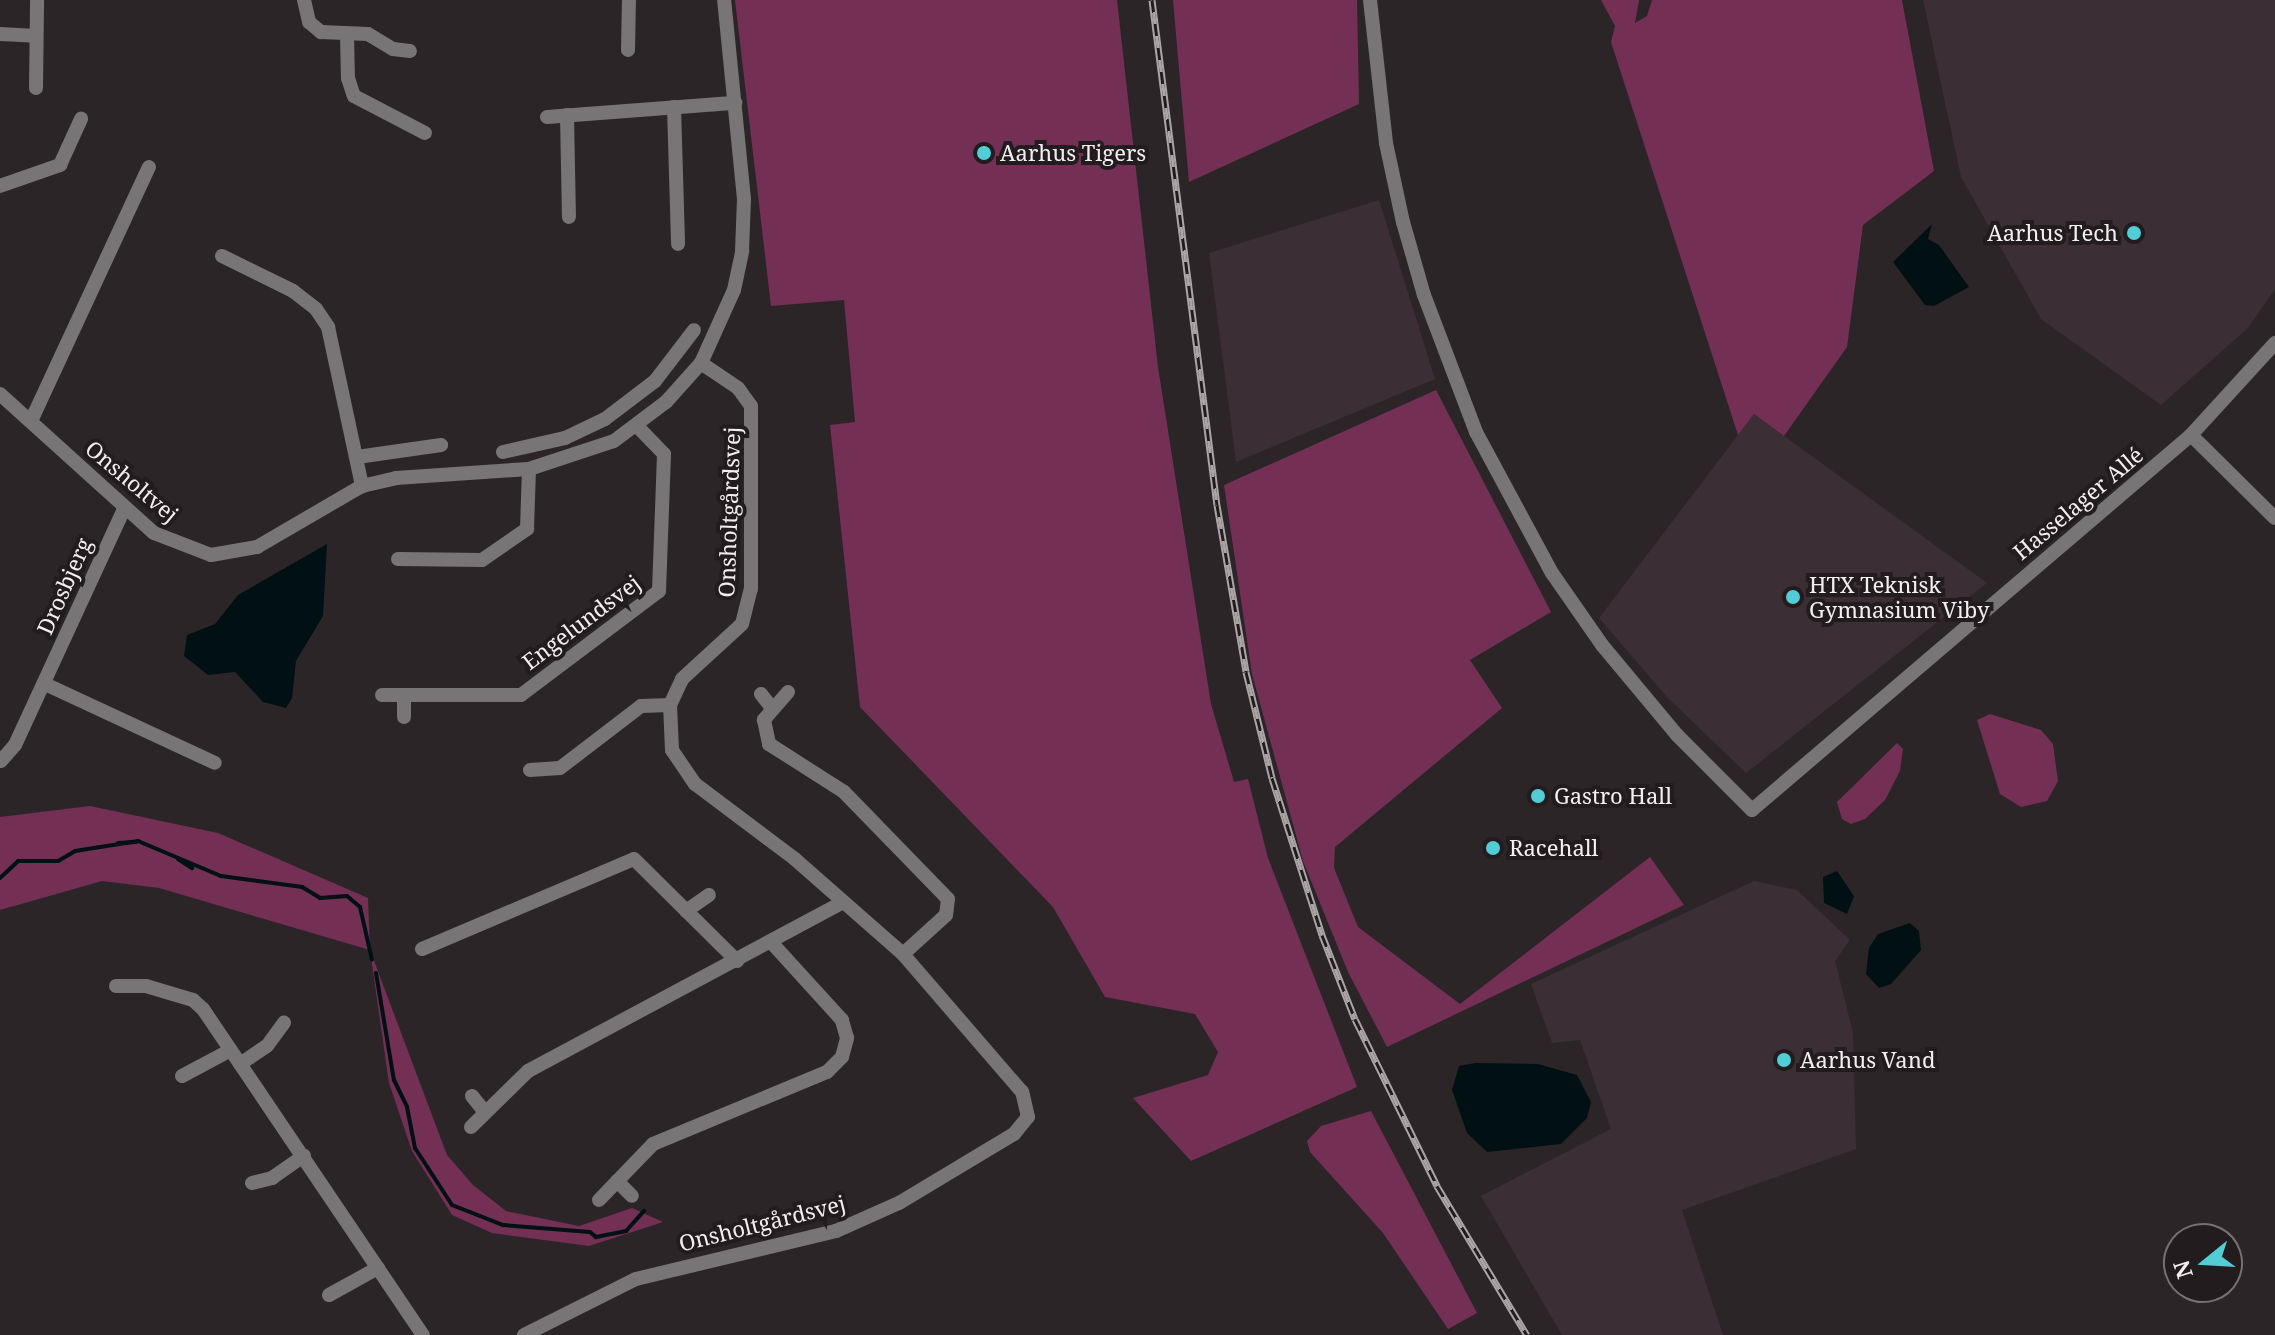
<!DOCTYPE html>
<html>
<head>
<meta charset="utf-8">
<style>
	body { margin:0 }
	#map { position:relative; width:2275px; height:1335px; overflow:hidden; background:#2c2528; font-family:"Noto Serif",serif }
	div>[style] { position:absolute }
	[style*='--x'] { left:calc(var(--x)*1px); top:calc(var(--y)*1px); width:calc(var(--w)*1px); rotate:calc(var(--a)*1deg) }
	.built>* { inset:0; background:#3b2e34 }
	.green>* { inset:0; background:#732f54 }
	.water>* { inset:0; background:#011113 }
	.stream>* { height:4px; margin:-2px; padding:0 2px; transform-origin:2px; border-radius:2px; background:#011113 }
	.street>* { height:14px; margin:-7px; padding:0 7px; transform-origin:7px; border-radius:7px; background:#787576 }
	.rail>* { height:7px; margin-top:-3.5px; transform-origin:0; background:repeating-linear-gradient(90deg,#221c1f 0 12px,#aba5a7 0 24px); box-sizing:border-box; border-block:2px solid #aba5a7 }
	.dots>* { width:22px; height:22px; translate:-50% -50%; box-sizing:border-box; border:4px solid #221c1f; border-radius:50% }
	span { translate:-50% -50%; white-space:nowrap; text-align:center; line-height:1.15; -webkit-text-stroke:8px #221c1f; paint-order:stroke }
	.poi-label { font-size:22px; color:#f3eef0 }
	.left { translate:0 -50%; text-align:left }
	.right { translate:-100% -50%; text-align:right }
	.street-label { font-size:22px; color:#f3eef0 }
	.north { position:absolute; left:2163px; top:1223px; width:80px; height:80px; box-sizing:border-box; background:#221c1f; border:2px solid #767073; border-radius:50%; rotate:252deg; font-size:22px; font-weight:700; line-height:32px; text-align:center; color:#f3eef0 }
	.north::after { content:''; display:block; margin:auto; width:28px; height:36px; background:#52ccd5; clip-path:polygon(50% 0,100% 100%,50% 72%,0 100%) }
</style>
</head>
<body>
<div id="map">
	<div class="built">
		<div style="clip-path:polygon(1923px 0,2275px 0,2275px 289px,2248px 328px,2161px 405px,2041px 319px,1961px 177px)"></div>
		<div style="clip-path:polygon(1379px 200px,1435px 379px,1236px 462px,1209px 253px)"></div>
		<div style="clip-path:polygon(1754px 414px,1987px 583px,1746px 773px,1667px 697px,1599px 618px)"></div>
		<div style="clip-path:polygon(1754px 881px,1797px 890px,1850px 940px,1835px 961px,1853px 1033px,1856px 1149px,1682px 1210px,1723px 1335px,1562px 1335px,1481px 1196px,1611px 1129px,1580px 1040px,1552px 1043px,1531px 984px)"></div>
	</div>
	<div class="green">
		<div style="clip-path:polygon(735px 0,1117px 0,1158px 367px,1211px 704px,1234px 782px,1248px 779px,1268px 858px,1357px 1087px,1191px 1161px,1133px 1098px,1208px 1075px,1218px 1052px,1195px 1014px,1105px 997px,1053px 907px,860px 707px,830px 425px,855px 422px,844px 300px,771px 306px)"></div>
		<div style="clip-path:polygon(1173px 0,1357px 0,1359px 104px,1189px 182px)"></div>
		<div style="clip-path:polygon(1601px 0,1639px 0,1635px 23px,1647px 16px,1652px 0,1902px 0,1934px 171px,1863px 225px,1847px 347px,1784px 436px,1754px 414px,1738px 435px,1611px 42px,1615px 26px)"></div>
		<div style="clip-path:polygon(1436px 390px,1551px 612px,1470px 660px,1502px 708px,1335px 847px,1334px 868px,1358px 927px,1460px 1004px,1650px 857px,1684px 905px,1387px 1047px,1348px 972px,1303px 861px,1252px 674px,1224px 485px)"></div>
		<div style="clip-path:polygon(1990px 714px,2041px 730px,2053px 744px,2058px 781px,2047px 801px,2021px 807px,2000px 794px,1977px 720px)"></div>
		<div style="clip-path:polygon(1897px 743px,1903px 749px,1900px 771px,1885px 800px,1865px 819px,1851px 824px,1842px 819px,1837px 802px)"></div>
		<div style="clip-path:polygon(90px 806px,218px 833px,368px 898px,370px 950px,447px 1155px,473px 1185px,506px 1211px,579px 1226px,632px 1208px,663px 1222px,589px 1246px,492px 1233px,452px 1215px,412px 1151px,389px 1083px,370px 950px,159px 888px,102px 881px,0 910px,0 817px)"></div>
		<div style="clip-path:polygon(1371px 1111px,1477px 1313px,1448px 1329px,1383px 1233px,1310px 1152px,1307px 1141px,1321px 1126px)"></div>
	</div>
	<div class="water">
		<div style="clip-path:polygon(1932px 224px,1928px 239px,1939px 245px,1969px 287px,1934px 306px,1925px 305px,1893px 262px)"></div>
		<div style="clip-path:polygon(327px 544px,323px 616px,296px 661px,292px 698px,286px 708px,263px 702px,235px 672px,208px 675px,184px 656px,187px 635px,215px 624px,238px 595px)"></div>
		<div style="clip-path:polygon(1837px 871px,1854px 896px,1847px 914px,1824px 903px,1823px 877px)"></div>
		<div style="clip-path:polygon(1910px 923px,1919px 931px,1921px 950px,1891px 984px,1879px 988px,1866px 974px,1869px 948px,1878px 934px)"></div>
		<div style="clip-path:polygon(1475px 1063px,1538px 1064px,1577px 1075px,1591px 1102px,1587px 1118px,1561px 1144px,1487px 1152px,1467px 1133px,1452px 1090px,1459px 1066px)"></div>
	</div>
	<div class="stream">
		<div style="--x:118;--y:843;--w:18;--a:-3"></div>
		<div style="--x:178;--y:859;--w:17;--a:33"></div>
		<div style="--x:0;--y:878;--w:25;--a:-43"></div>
		<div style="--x:18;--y:861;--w:40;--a:0"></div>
		<div style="--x:58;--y:861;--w:20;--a:-30"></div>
		<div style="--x:75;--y:851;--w:64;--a:-9"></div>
		<div style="--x:138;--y:841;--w:90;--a:22.9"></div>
		<div style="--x:221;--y:876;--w:82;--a:7.7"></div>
		<div style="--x:302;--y:887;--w:21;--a:31"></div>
		<div style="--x:320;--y:898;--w:27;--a:-4"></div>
		<div style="--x:347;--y:896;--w:17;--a:40"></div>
		<div style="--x:360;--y:907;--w:54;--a:77.2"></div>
		<div style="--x:376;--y:973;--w:109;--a:80.5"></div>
		<div style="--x:394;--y:1080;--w:30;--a:64"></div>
		<div style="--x:407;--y:1107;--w:42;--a:79"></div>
		<div style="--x:415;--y:1148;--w:68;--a:57"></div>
		<div style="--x:452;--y:1205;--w:55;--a:21.4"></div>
		<div style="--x:503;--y:1225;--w:87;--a:4.6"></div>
		<div style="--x:590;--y:1232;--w:8;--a:40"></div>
		<div style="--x:596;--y:1237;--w:31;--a:-11"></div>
		<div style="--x:626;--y:1231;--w:27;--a:-48"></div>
	</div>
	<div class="street">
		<div style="--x:304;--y:0;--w:23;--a:77"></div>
		<div style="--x:309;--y:22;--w:16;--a:40"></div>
		<div style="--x:321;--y:32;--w:47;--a:2.4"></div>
		<div style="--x:368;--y:34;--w:29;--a:31"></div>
		<div style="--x:393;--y:49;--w:17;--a:7"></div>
		<div style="--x:1370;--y:0;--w:144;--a:83.6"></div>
		<div style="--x:1386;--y:143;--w:81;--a:77.9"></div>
		<div style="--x:1403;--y:222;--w:76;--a:74"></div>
		<div style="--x:1424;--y:295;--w:147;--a:69.2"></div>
		<div style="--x:1476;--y:432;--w:160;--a:61.7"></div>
		<div style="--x:1552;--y:573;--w:88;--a:55.2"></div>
		<div style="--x:1602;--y:645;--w:117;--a:50.2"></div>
		<div style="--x:1677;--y:735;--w:106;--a:45"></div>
		<div style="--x:1752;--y:810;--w:577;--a:-40.5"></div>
		<div style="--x:2191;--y:435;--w:125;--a:-47.6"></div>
		<div style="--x:0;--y:34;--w:36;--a:3"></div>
		<div style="--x:347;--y:35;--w:43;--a:88.7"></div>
		<div style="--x:348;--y:78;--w:19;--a:72"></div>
		<div style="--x:354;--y:96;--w:80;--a:27.5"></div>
		<div style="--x:628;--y:50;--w:50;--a:-88.9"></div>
		<div style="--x:36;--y:88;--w:88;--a:-89.3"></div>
		<div style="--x:674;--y:107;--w:137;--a:88.3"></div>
		<div style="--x:567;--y:115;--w:102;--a:88.9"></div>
		<div style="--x:547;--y:117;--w:189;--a:-4.3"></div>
		<div style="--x:0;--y:186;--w:64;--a:-19.3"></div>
		<div style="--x:60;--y:165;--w:51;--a:-65.5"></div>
		<div style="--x:222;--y:256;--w:79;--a:26.2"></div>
		<div style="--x:293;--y:291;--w:29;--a:38"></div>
		<div style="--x:316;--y:309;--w:22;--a:56"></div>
		<div style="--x:328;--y:327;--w:163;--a:77.9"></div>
		<div style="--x:0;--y:394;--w:207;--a:42.1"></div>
		<div style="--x:154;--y:533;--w:61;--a:21.1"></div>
		<div style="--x:211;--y:555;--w:47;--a:-9.9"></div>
		<div style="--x:257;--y:547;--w:121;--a:-30.2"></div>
		<div style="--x:362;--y:486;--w:35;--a:-13"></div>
		<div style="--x:396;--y:478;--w:133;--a:-3.9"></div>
		<div style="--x:529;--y:469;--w:89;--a:-18.2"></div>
		<div style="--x:614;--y:441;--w:65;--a:-36.9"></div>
		<div style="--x:666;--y:402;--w:52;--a:-48.1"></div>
		<div style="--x:701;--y:363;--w:80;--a:-65.7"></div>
		<div style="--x:734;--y:290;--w:40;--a:-78"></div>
		<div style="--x:742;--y:251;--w:52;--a:-87.8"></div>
		<div style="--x:744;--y:199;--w:200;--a:-95.7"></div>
		<div style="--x:31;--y:421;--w:280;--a:-65.1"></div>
		<div style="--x:2191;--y:435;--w:118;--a:44.7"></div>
		<div style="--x:503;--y:452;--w:64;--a:-12.7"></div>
		<div style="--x:565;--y:438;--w:44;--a:-25.4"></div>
		<div style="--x:605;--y:419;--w:63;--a:-37.2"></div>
		<div style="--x:655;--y:381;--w:64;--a:-52.6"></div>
		<div style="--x:357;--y:457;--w:85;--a:-8.1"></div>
		<div style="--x:398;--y:559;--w:84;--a:0.7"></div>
		<div style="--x:482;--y:560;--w:55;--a:-34.6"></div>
		<div style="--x:527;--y:529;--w:60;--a:-88.1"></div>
		<div style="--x:45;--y:684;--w:187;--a:24.9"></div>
		<div style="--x:788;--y:692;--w:37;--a:131"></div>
		<div style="--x:764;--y:720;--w:25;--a:78"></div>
		<div style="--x:769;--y:744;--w:89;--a:32.6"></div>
		<div style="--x:844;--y:792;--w:149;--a:45.8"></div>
		<div style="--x:948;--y:899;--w:16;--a:97"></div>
		<div style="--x:946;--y:915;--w:58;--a:137.8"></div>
		<div style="--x:761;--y:694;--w:18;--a:52"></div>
		<div style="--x:382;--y:695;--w:139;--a:0"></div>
		<div style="--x:521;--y:695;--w:173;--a:-37"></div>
		<div style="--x:659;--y:591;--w:137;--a:-87.9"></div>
		<div style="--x:664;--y:454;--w:39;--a:-134"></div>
		<div style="--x:404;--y:695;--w:22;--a:90"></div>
		<div style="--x:1;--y:761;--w:21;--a:-49"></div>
		<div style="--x:15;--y:745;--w:262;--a:-65.2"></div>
		<div style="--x:530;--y:770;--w:30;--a:-4"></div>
		<div style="--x:560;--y:768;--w:102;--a:-37.4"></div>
		<div style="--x:641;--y:706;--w:29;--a:-2"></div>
		<div style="--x:686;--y:911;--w:28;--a:-35"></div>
		<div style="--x:422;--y:949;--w:230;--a:-23"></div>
		<div style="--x:634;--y:859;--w:145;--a:44.7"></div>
		<div style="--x:116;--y:986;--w:30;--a:0"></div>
		<div style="--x:146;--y:986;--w:49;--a:16.6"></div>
		<div style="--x:193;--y:1000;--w:13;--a:42"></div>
		<div style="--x:203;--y:1009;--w:393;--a:56"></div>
		<div style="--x:240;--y:1064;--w:32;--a:-34"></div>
		<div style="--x:267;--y:1046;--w:29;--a:-54"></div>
		<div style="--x:182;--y:1076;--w:55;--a:-28"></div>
		<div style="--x:472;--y:1096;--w:21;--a:51"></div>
		<div style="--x:471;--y:1127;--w:80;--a:-44.5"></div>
		<div style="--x:528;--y:1071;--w:357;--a:-28.2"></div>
		<div style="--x:617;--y:1181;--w:21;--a:45"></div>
		<div style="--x:252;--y:1183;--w:21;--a:-14"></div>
		<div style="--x:272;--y:1178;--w:39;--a:-35"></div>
		<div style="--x:599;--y:1200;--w:78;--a:-46"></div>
		<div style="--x:653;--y:1144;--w:188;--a:-22.5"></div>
		<div style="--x:827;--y:1072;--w:21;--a:-45"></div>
		<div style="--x:842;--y:1057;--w:20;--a:-75"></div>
		<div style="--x:847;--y:1038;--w:19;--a:-106"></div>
		<div style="--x:842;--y:1020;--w:105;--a:-132.3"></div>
		<div style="--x:329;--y:1295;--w:56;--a:-28.9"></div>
		<div style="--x:524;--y:1335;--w:125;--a:-26.6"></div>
		<div style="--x:636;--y:1279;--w:206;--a:-13.5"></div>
		<div style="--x:836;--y:1231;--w:69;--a:-24"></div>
		<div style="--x:899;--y:1203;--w:134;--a:-31"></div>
		<div style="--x:1014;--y:1134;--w:22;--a:-51"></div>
		<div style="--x:1028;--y:1117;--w:26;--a:-103"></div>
		<div style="--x:1022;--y:1092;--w:182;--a:-130.8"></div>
		<div style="--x:903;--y:954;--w:144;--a:-138.7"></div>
		<div style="--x:795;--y:859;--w:125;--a:-143.1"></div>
		<div style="--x:695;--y:784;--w:41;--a:-124.1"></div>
		<div style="--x:672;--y:750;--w:45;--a:-92.5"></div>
		<div style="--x:670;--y:705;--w:29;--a:-65"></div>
		<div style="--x:682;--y:679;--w:81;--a:-42.5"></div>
		<div style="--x:742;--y:624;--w:36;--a:-76"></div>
		<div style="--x:751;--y:589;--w:183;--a:-90"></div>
		<div style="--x:751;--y:406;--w:22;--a:-126"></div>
		<div style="--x:738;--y:388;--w:45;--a:-146"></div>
	</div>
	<div class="rail">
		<div style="--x:1152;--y:0;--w:509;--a:82.67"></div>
		<div style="--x:1217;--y:505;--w:169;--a:80.1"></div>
		<div style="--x:1246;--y:672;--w:109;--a:76.2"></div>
		<div style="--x:1272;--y:778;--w:165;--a:72.3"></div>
		<div style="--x:1322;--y:935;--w:90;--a:68.6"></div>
		<div style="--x:1355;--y:1019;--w:186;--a:63.8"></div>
		<div style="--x:1437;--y:1186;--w:174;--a:58.9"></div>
	</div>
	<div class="dots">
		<div style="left:984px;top:153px;background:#52ccd5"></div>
		<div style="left:2134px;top:233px;background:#52ccd5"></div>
		<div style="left:1793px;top:597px;background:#52ccd5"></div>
		<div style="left:1538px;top:796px;background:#52ccd5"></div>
		<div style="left:1493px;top:848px;background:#52ccd5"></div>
		<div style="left:1784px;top:1060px;background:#52ccd5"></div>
	</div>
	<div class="poi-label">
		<span class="left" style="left:1000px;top:153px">Aarhus Tigers</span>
		<span class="right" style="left:2118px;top:233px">Aarhus Tech</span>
		<span class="left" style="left:1809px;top:597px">HTX Teknisk<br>Gymnasium Viby</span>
		<span class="left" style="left:1554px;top:796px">Gastro Hall</span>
		<span class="left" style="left:1509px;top:848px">Racehall</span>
		<span class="left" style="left:1800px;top:1060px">Aarhus Vand</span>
	</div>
	<div class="street-label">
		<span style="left:132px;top:481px;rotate:40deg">Onsholtvej</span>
		<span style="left:2078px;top:503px;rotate:-40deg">Hasselager Allé</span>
		<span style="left:729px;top:512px;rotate:-88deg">Onsholtgårdsvej</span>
		<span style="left:64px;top:586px;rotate:-66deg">Drosbjerg</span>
		<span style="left:581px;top:622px;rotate:-37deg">Engelundsvej</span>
		<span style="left:762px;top:1223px;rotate:-14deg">Onsholtgårdsvej</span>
	</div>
	<div class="north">N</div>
</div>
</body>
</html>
